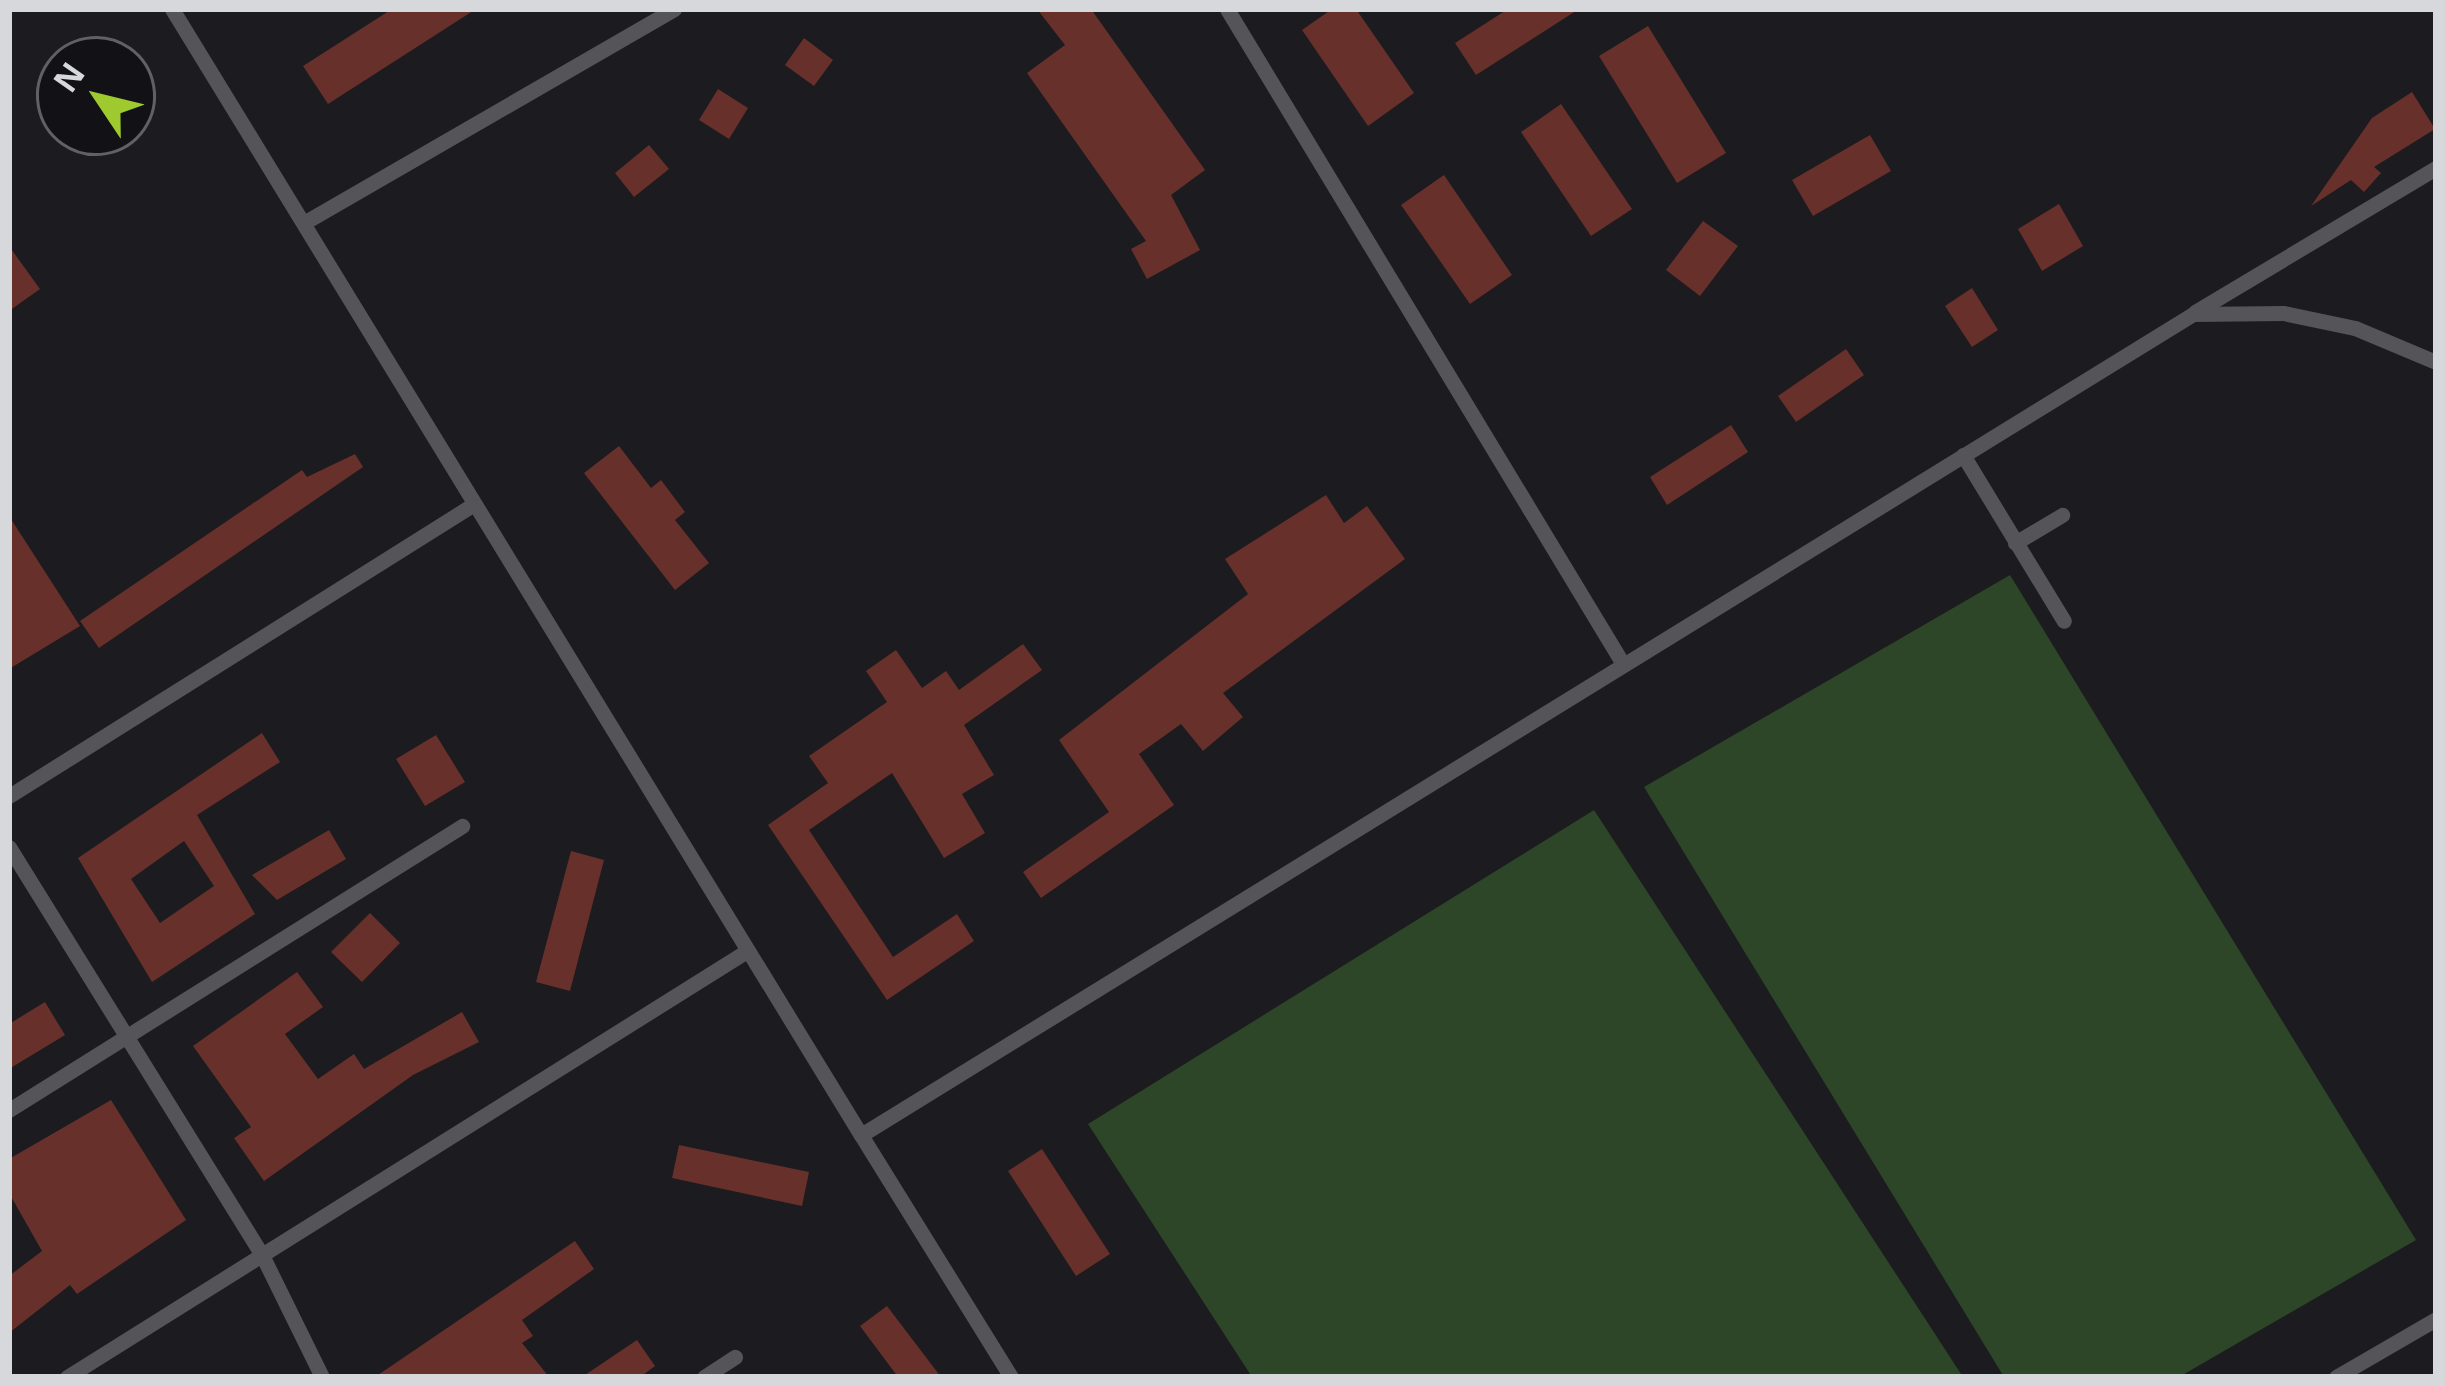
<!DOCTYPE html>
<html>
<head>
<meta charset="utf-8">
<style>
	body { margin:0 }
	#map { position:relative; width:2445px; height:1386px; overflow:hidden; background:#1b1b20; font-family:"Open Sans",sans-serif }
	div>[style] { position:absolute }
	[style*='--x'] { left:calc(var(--x)*1px); top:calc(var(--y)*1px); width:calc(var(--w)*1px); rotate:calc(var(--a)*1deg) }
	.green>* { inset:0; background:#2d4628 }
	.building>* { inset:0; background:#68302a }
	.service>* { height:15px; margin:-7.5px; padding:0 7.5px; transform-origin:7.5px; border-radius:7.5px; background:#545459 }
	span { translate:-50% -50%; white-space:nowrap; text-align:center; line-height:1.15; -webkit-text-stroke:12px #121216; paint-order:stroke }
	.frame { position:absolute; inset:0; border:12px solid #d7d8db; pointer-events:none }
	.north { position:absolute; left:36px; top:36px; width:120px; height:120px; box-sizing:border-box; background:#121216; border:3px solid #616165; border-radius:50%; rotate:305deg; font-size:33px; font-weight:700; line-height:48px; text-align:center; color:#d7d8db }
	.north::after { content:''; display:block; margin:auto; width:42px; height:54px; background:#9eca2f; clip-path:polygon(50% 0,100% 100%,50% 72%,0 100%) }
</style>
</head>
<body>
<div id="map">
	<div class="green">
		<div style="clip-path:polygon(2010px 575px,2416px 1240px,2179px 1377px,2004px 1377px,1644px 787px)"></div>
		<div style="clip-path:polygon(1594px 810px,1963px 1377px,1252px 1377px,1088px 1124px)"></div>
	</div>
	<div class="building">
		<div style="clip-path:polygon(392px 9px,476px 9px,328px 104px,303px 66px)"></div>
		<div style="clip-path:polygon(1037px 9px,1091px 9px,1205px 170px,1171px 195px,1200px 250px,1147px 279px,1131px 249px,1146px 241px,1027px 73px,1065px 45px)"></div>
		<div style="clip-path:polygon(1332px 9px,1356px 9px,1414px 93px,1368px 126px,1302px 30px)"></div>
		<div style="clip-path:polygon(1508px 9px,1579px 9px,1476px 75px,1455px 43px)"></div>
		<div style="clip-path:polygon(1648px 26px,1726px 153px,1677px 183px,1599px 56px)"></div>
		<div style="clip-path:polygon(804px 38px,833px 60px,814px 86px,785px 65px)"></div>
		<div style="clip-path:polygon(718px 89px,748px 108px,729px 139px,699px 120px)"></div>
		<div style="clip-path:polygon(2412px 92px,2435px 129px,2374px 167px,2381px 173px,2364px 192px,2351px 180px,2311px 206px,2372px 118px)"></div>
		<div style="clip-path:polygon(1561px 104px,1632px 209px,1591px 236px,1521px 132px)"></div>
		<div style="clip-path:polygon(1870px 135px,1891px 171px,1813px 216px,1792px 180px)"></div>
		<div style="clip-path:polygon(649px 145px,669px 169px,634px 197px,615px 173px)"></div>
		<div style="clip-path:polygon(1444px 175px,1512px 275px,1470px 304px,1401px 205px)"></div>
		<div style="clip-path:polygon(2059px 204px,2083px 246px,2042px 271px,2018px 229px)"></div>
		<div style="clip-path:polygon(1703px 221px,1738px 246px,1700px 296px,1666px 270px)"></div>
		<div style="clip-path:polygon(9px 246px,40px 289px,9px 311px)"></div>
		<div style="clip-path:polygon(1972px 288px,1998px 330px,1972px 347px,1945px 306px)"></div>
		<div style="clip-path:polygon(1846px 349px,1864px 375px,1796px 422px,1778px 396px)"></div>
		<div style="clip-path:polygon(1731px 425px,1748px 452px,1667px 505px,1650px 477px)"></div>
		<div style="clip-path:polygon(619px 446px,651px 488px,661px 480px,685px 512px,675px 520px,709px 563px,675px 590px,584px 473px)"></div>
		<div style="clip-path:polygon(355px 454px,363px 467px,99px 648px,80px 621px,302px 470px,307px 477px)"></div>
		<div style="clip-path:polygon(1326px 495px,1344px 523px,1367px 506px,1405px 559px,1223px 693px,1243px 717px,1203px 751px,1181px 724px,1139px 754px,1174px 805px,1041px 898px,1023px 872px,1109px 812px,1059px 740px,1248px 594px,1225px 559px)"></div>
		<div style="clip-path:polygon(9px 516px,80px 626px,9px 669px)"></div>
		<div style="clip-path:polygon(1023px 644px,1042px 670px,964px 725px,994px 775px,962px 794px,985px 833px,944px 858px,892px 773px,809px 830px,893px 957px,957px 914px,974px 941px,887px 1000px,768px 825px,828px 783px,809px 756px,887px 702px,866px 671px,896px 650px,922px 688px,946px 671px,959px 690px)"></div>
		<div style="clip-path:polygon(evenodd,262px 733px,280px 762px,197px 815px,255px 914px,152px 982px,78px 858px,262px 733px,184px 841px,214px 886px,160px 923px,131px 879px,184px 841px)"></div>
		<div style="clip-path:polygon(436px 735px,465px 782px,425px 806px,396px 759px)"></div>
		<div style="clip-path:polygon(329px 830px,346px 859px,277px 900px,252px 875px)"></div>
		<div style="clip-path:polygon(571px 851px,604px 860px,570px 991px,536px 982px)"></div>
		<div style="clip-path:polygon(370px 913px,400px 943px,362px 982px,331px 952px)"></div>
		<div style="clip-path:polygon(297px 972px,323px 1007px,285px 1034px,318px 1079px,354px 1054px,364px 1069px,462px 1012px,479px 1042px,413px 1075px,264px 1181px,234px 1138px,251px 1127px,193px 1046px)"></div>
		<div style="clip-path:polygon(45px 1002px,65px 1035px,9px 1069px,9px 1024px)"></div>
		<div style="clip-path:polygon(111px 1100px,186px 1220px,77px 1294px,70px 1285px,9px 1333px,9px 1276px,42px 1251px,9px 1193px,9px 1159px)"></div>
		<div style="clip-path:polygon(679px 1145px,809px 1172px,802px 1206px,672px 1178px)"></div>
		<div style="clip-path:polygon(1042px 1149px,1110px 1254px,1076px 1276px,1008px 1171px)"></div>
		<div style="clip-path:polygon(575px 1241px,594px 1269px,522px 1320px,533px 1336px,522px 1343px,549px 1377px,375px 1377px)"></div>
		<div style="clip-path:polygon(887px 1306px,941px 1377px,898px 1377px,860px 1326px)"></div>
		<div style="clip-path:polygon(637px 1340px,655px 1366px,640px 1377px,582px 1377px)"></div>
	</div>
	<div class="service">
		<div style="--x:172;--y:9;--w:1320;--a:58.54"></div>
		<div style="--x:1227;--y:9;--w:760;--a:58.84"></div>
		<div style="--x:307;--y:221;--w:424;--a:-30"></div>
		<div style="--x:2195;--y:312;--w:281;--a:-30.9"></div>
		<div style="--x:1963;--y:455;--w:194;--a:58.7"></div>
		<div style="--x:2015;--y:543;--w:55;--a:-30.8"></div>
		<div style="--x:9;--y:796;--w:545;--a:-32.12"></div>
		<div style="--x:9;--y:847;--w:480;--a:58.2"></div>
		<div style="--x:262;--y:1255;--w:136;--a:63.8"></div>
		<div style="--x:9;--y:1110;--w:535;--a:-32.08"></div>
		<div style="--x:67;--y:1377;--w:802;--a:-32.07"></div>
		<div style="--x:704;--y:1377;--w:37;--a:-33"></div>
		<div style="--x:1011;--y:1377;--w:285;--a:-121.8"></div>
		<div style="--x:861;--y:1135;--w:1565;--a:-31.65"></div>
		<div style="--x:2193;--y:314;--w:90;--a:-0.6"></div>
		<div style="--x:2283;--y:313;--w:74;--a:11.8"></div>
		<div style="--x:2355;--y:328;--w:88;--a:22.8"></div>
		<div style="--x:2336;--y:1377;--w:116;--a:-30.1"></div>
	</div>
	<div class="frame"></div>
	<div class="north">N</div>
</div>
</body>
</html>
